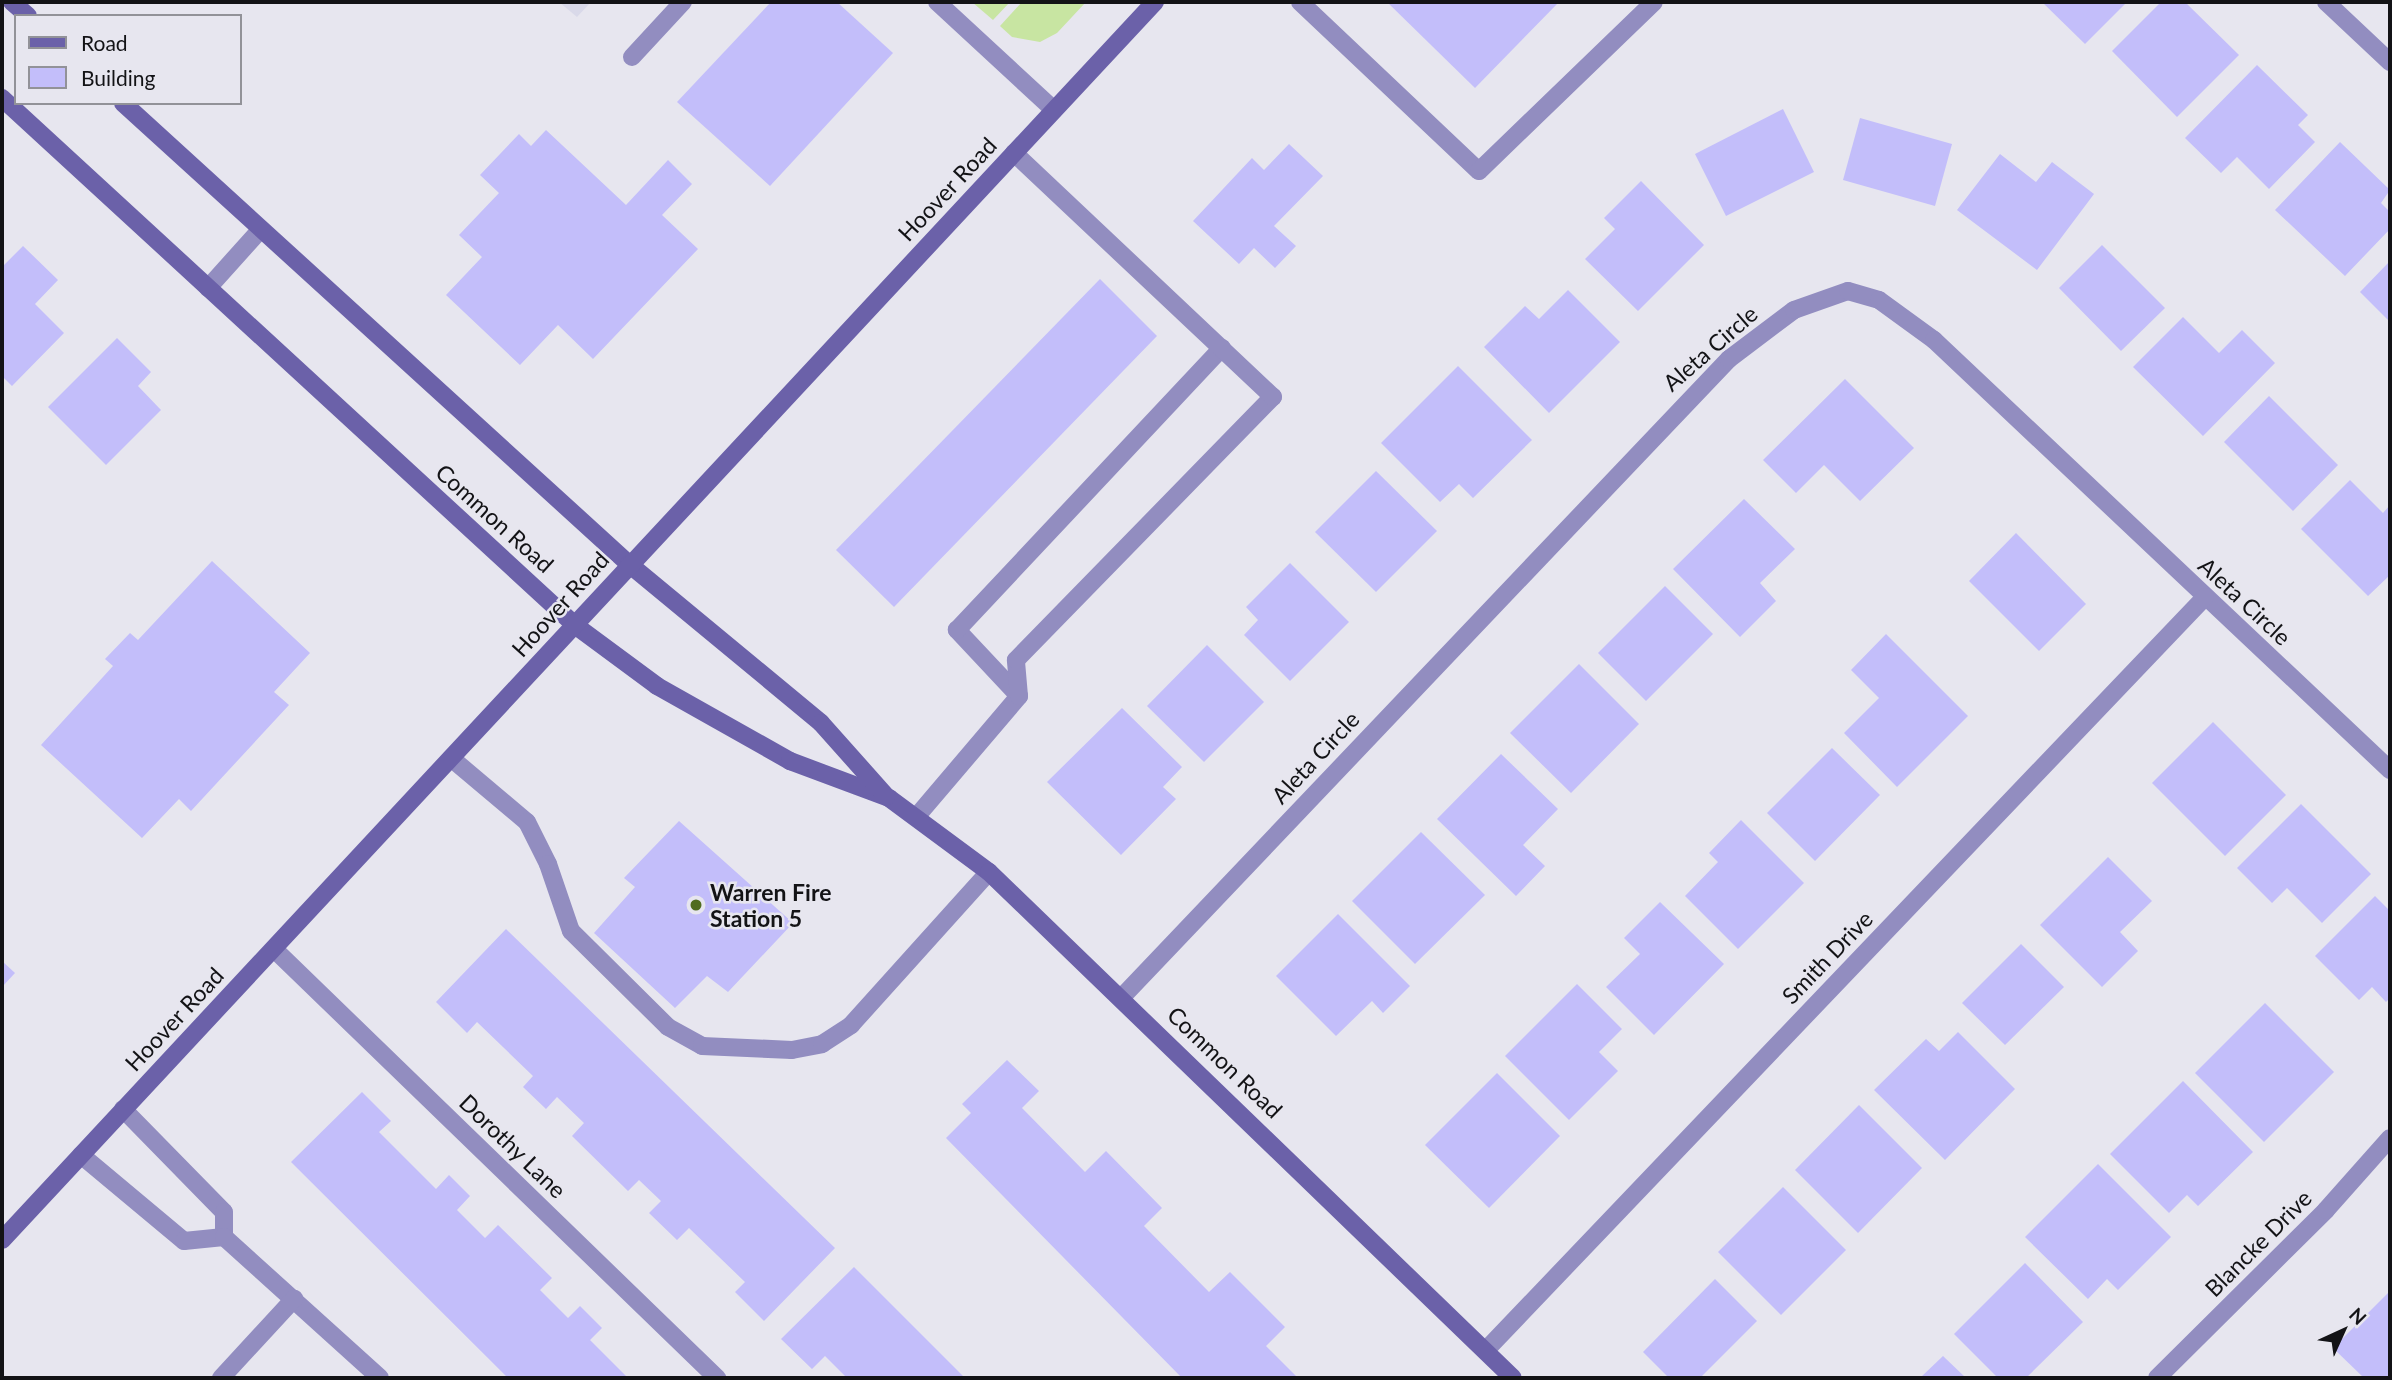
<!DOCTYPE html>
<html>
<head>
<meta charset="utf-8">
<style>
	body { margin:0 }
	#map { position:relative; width:2392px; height:1380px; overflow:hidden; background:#e7e6ef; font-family:Lato,sans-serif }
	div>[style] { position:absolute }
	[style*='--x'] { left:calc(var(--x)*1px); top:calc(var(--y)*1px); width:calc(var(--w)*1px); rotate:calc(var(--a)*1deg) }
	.built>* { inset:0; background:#d9d9e9 }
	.green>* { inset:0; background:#c8e5a2 }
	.building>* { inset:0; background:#c3befa }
	.lane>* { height:18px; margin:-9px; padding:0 9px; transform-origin:9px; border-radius:9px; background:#928dc0 }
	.street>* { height:18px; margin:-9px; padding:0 9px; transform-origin:9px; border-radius:9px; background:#928dc0 }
	.secondary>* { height:18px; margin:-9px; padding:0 9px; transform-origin:9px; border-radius:9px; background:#6b61a9 }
	.dots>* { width:19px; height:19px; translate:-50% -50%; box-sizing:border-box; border:4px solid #e7e6ef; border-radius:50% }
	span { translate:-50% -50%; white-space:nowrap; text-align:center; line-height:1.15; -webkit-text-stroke:5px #e7e6ef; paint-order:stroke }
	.street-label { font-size:23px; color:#131316 }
	.poi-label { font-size:23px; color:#131316; font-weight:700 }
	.left { translate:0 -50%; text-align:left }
	.frame { position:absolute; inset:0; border:4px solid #131316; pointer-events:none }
	.legend { position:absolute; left:14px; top:14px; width:228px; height:91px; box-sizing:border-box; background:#e7e6ef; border:2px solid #929298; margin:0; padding:9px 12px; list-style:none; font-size:21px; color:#131316 }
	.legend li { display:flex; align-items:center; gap:14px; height:35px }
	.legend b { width:35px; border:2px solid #929298 }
	.north { position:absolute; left:2308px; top:1296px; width:70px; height:70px; -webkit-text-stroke:5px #e7e6ef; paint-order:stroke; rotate:45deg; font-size:19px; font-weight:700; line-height:28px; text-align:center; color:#131316 }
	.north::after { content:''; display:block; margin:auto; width:24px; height:32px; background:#131316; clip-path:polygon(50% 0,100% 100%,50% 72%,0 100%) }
</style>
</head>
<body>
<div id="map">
	<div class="built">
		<div style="clip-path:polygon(559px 2px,591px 2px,577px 17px)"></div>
	</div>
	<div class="green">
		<div style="clip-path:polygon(972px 2px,1010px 2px,993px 20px)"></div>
		<div style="clip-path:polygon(1022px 2px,1086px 2px,1057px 33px,1040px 42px,1012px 37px,1000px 26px)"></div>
	</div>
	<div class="building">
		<div style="clip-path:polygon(771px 2px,837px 2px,893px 53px,770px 186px,677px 102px)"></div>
		<div style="clip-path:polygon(1387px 2px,1559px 2px,1475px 88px)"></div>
		<div style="clip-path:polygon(2042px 2px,2127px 2px,2085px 44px)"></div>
		<div style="clip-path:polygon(2161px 2px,2185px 2px,2239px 55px,2177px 117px,2112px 51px)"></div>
		<div style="clip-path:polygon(2257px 65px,2308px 115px,2298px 125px,2315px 142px,2269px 189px,2237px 157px,2221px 173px,2185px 138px)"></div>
		<div style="clip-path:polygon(1783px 109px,1814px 172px,1726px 216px,1695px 154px)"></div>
		<div style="clip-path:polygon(1860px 118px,1952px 144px,1935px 206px,1843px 180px)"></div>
		<div style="clip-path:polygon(546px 130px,626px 205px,668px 160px,692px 184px,662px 215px,698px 249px,593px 359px,558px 325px,520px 365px,446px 295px,482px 257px,459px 235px,499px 193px,480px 175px,519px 134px,531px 146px)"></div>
		<div style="clip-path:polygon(2340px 142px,2390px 190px,2381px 203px,2390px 212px,2390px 229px,2345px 276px,2275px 210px)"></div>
		<div style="clip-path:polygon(1289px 144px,1323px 176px,1274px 226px,1296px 246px,1275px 268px,1254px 248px,1239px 264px,1193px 221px,1252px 158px,1264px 170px)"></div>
		<div style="clip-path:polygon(2000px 154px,2036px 182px,2052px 162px,2094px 194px,2037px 270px,1957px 210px)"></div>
		<div style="clip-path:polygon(1641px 181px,1704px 245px,1638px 311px,1585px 259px,1615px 229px,1604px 218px)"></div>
		<div style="clip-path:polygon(2102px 245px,2165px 308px,2121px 351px,2059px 288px)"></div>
		<div style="clip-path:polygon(23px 246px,58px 280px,35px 304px,64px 333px,12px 386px,2px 376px,2px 267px)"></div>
		<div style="clip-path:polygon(2390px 261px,2390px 322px,2360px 292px)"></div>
		<div style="clip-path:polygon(1100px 279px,1157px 336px,894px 607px,836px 550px)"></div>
		<div style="clip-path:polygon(1568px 290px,1620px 342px,1549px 413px,1484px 347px,1525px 306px,1539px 319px)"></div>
		<div style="clip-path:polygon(2183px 317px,2219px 353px,2242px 330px,2275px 363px,2203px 436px,2133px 367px)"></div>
		<div style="clip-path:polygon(117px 338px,151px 372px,138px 386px,161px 410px,106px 465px,48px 407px)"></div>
		<div style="clip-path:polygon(1458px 366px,1532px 440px,1473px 498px,1459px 484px,1440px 502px,1381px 443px)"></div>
		<div style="clip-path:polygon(1845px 379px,1914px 448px,1860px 501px,1824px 465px,1796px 493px,1763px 460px)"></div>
		<div style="clip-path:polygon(2269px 396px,2338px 465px,2293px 511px,2224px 442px)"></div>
		<div style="clip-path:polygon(1376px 471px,1437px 531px,1376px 592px,1315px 532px)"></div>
		<div style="clip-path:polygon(2350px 480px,2383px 513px,2390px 505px,2390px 575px,2368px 596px,2301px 529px)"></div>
		<div style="clip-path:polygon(1744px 499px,1795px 549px,1760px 583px,1776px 601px,1740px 637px,1673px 569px)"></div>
		<div style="clip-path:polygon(2016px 533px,2086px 604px,2039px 651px,1969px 581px)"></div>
		<div style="clip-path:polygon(212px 561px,310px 653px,274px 692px,289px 705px,191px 811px,179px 799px,142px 838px,41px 745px,113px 666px,105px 659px,130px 633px,138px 640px)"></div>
		<div style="clip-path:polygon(1290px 563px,1349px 622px,1290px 681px,1244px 635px,1258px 620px,1246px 607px)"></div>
		<div style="clip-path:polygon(1665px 586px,1713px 634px,1646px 701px,1598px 653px)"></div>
		<div style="clip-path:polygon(1886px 634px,1968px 716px,1897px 787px,1844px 733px,1879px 698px,1851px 670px)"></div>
		<div style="clip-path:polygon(1207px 645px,1264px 702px,1204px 762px,1147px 706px)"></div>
		<div style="clip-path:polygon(1579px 664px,1639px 724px,1571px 793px,1510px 733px)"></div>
		<div style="clip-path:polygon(1122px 708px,1182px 767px,1163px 787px,1176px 799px,1121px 855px,1047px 782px)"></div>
		<div style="clip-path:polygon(2213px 722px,2286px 795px,2225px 856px,2152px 783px)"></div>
		<div style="clip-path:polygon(1832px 748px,1880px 795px,1815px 861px,1767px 813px)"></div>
		<div style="clip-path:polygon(1501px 754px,1558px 809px,1523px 845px,1545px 866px,1516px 896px,1437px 819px)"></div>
		<div style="clip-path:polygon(2301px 804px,2371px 874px,2322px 923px,2287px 888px,2272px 903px,2237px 868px)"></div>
		<div style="clip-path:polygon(1741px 820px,1804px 883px,1738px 949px,1685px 896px,1718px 862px,1709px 853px)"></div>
		<div style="clip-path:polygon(679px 821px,793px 923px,728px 992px,707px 976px,675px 1008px,594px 933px,635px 887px,624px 878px)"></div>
		<div style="clip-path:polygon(1421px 832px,1485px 895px,1415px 964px,1352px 901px)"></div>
		<div style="clip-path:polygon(2108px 857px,2152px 901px,2120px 932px,2138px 951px,2102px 987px,2040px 925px)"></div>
		<div style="clip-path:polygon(2375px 896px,2390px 911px,2390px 998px,2386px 1002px,2372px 987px,2359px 1000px,2315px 956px)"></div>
		<div style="clip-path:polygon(1660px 902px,1724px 964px,1654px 1035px,1606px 987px,1640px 954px,1624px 938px)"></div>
		<div style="clip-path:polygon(1338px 914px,1410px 986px,1383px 1013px,1372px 1001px,1336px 1036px,1276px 976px)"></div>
		<div style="clip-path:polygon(506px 929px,835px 1248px,764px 1321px,735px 1292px,745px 1282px,689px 1228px,677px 1240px,649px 1213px,661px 1201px,639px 1180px,628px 1191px,572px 1136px,584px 1123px,557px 1097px,546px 1109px,523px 1087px,533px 1076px,477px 1022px,467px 1033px,436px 1002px)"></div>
		<div style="clip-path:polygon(2021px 944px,2064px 987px,2005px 1045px,1962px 1003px)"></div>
		<div style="clip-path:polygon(2px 961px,15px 973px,2px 987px)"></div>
		<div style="clip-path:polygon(1577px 984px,1622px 1029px,1599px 1052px,1618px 1071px,1569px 1120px,1505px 1056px)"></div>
		<div style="clip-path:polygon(2265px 1003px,2334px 1072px,2264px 1142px,2195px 1073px)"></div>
		<div style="clip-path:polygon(1958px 1032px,2015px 1089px,1945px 1160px,1874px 1090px,1926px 1039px,1939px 1051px)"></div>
		<div style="clip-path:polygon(1007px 1060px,1039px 1091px,1022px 1108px,1085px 1172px,1106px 1151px,1162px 1208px,1144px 1226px,1209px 1292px,1230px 1272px,1285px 1327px,1266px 1346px,1298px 1378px,1182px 1378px,946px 1138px,971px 1113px,962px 1104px)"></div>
		<div style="clip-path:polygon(1497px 1073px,1560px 1136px,1489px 1208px,1425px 1145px)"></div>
		<div style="clip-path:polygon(2183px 1081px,2253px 1152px,2198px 1206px,2187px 1195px,2169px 1213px,2110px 1154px)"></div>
		<div style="clip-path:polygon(362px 1092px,391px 1121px,379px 1132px,436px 1189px,449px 1175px,470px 1196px,457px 1210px,485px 1238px,498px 1225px,552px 1278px,540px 1290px,568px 1318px,580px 1306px,602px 1328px,590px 1340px,628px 1378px,508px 1378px,291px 1162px)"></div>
		<div style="clip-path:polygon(1859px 1105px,1922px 1168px,1858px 1233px,1795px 1170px)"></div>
		<div style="clip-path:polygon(2098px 1164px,2171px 1237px,2118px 1290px,2107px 1279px,2088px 1299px,2025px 1237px)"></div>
		<div style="clip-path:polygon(1783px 1187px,1846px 1250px,1781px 1315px,1718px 1252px)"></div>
		<div style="clip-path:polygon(2025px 1263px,2083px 1322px,2026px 1378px,1998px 1378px,1954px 1334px)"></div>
		<div style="clip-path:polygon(854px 1267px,965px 1378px,847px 1378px,825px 1356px,812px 1369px,781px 1339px)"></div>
		<div style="clip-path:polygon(1715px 1279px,1757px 1321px,1700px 1378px,1669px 1378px,1643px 1352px)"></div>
		<div style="clip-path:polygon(2390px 1291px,2390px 1378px,2364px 1378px,2333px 1348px)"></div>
		<div style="clip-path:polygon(1943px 1356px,1966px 1378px,1920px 1378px)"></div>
	</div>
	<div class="lane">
		<div style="--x:937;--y:2;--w:159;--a:42.7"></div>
		<div style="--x:1300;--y:2;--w:246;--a:43.4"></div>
		<div style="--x:1479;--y:171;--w:243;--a:-44"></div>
		<div style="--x:632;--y:57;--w:75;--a:-47.2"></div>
		<div style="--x:1019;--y:696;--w:91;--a:-133.2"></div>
		<div style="--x:957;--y:630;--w:387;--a:-46.8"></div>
		<div style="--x:451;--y:758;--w:99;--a:40.1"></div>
		<div style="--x:527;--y:822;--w:47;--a:63.4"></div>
		<div style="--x:548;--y:864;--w:71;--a:71.1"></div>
		<div style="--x:571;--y:931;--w:136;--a:44.7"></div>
		<div style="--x:668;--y:1027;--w:39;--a:29"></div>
		<div style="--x:702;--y:1046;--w:90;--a:2.5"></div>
		<div style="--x:792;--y:1050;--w:31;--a:-11"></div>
		<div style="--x:822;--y:1044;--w:35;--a:-33"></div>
		<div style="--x:851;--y:1025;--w:206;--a:-48"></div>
		<div style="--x:917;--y:816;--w:157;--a:-49.6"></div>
		<div style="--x:1019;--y:696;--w:36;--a:-95"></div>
		<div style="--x:1016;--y:660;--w:368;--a:-45.7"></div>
		<div style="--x:1273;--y:397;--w:356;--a:-136.7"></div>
		<div style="--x:123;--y:1109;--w:144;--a:45.6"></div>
		<div style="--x:224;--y:1212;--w:25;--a:90"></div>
		<div style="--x:81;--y:1155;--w:134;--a:39.9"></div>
		<div style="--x:184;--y:1241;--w:40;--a:-5.7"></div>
		<div style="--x:224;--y:1237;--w:210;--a:42.1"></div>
		<div style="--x:221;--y:1378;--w:108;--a:-47.3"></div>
	</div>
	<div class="street">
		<div style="--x:2326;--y:2;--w:88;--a:43.2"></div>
		<div style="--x:208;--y:288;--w:79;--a:-48.1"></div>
		<div style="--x:274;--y:949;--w:617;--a:44.08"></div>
		<div style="--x:1122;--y:997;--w:881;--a:-46.43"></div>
		<div style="--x:1729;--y:359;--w:81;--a:-37"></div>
		<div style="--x:1794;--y:310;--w:57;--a:-19.4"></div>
		<div style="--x:1848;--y:291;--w:32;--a:16"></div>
		<div style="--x:1879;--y:300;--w:68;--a:36"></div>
		<div style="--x:1934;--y:340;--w:627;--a:43.32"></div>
		<div style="--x:1486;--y:1350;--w:1041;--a:-46.32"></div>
		<div style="--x:2157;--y:1378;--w:238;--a:-44.8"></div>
		<div style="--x:2326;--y:1210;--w:96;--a:-48.4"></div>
	</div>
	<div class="secondary">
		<div style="--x:12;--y:2;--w:21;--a:41"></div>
		<div style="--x:2;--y:98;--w:780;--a:42.61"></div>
		<div style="--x:576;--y:626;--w:101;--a:36.5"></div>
		<div style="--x:657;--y:686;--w:153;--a:29.4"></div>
		<div style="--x:790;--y:761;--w:106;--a:20.5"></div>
		<div style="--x:889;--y:798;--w:124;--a:36.5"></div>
		<div style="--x:989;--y:872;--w:728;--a:44"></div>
		<div style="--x:123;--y:103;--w:685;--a:42.34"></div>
		<div style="--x:629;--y:564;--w:249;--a:39.6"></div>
		<div style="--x:821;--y:723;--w:98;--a:48.3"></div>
		<div style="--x:2;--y:1240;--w:1692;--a:-47.04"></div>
	</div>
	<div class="dots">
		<div style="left:696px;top:905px;background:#506c1f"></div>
	</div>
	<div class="street-label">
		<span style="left:947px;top:189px;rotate:-47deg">Hoover Road</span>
		<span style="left:1710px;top:348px;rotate:-41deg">Aleta Circle</span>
		<span style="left:495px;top:518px;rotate:42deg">Common Road</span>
		<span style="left:2245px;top:601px;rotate:43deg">Aleta Circle</span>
		<span style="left:560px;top:604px;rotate:-48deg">Hoover Road</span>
		<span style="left:1315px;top:757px;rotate:-47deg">Aleta Circle</span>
		<span style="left:1827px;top:957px;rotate:-46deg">Smith Drive</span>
		<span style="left:174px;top:1019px;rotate:-47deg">Hoover Road</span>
		<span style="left:1225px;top:1062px;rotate:44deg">Common Road</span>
		<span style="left:513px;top:1146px;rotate:44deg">Dorothy Lane</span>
		<span style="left:2258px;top:1243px;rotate:-45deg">Blancke Drive</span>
	</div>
	<div class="poi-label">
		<span class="left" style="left:710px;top:905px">Warren Fire<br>Station 5</span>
	</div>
	<div class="frame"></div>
	<ul class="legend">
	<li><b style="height:9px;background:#6b61a9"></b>Road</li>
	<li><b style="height:19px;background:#c3befa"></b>Building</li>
	</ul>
	<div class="north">N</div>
</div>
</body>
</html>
